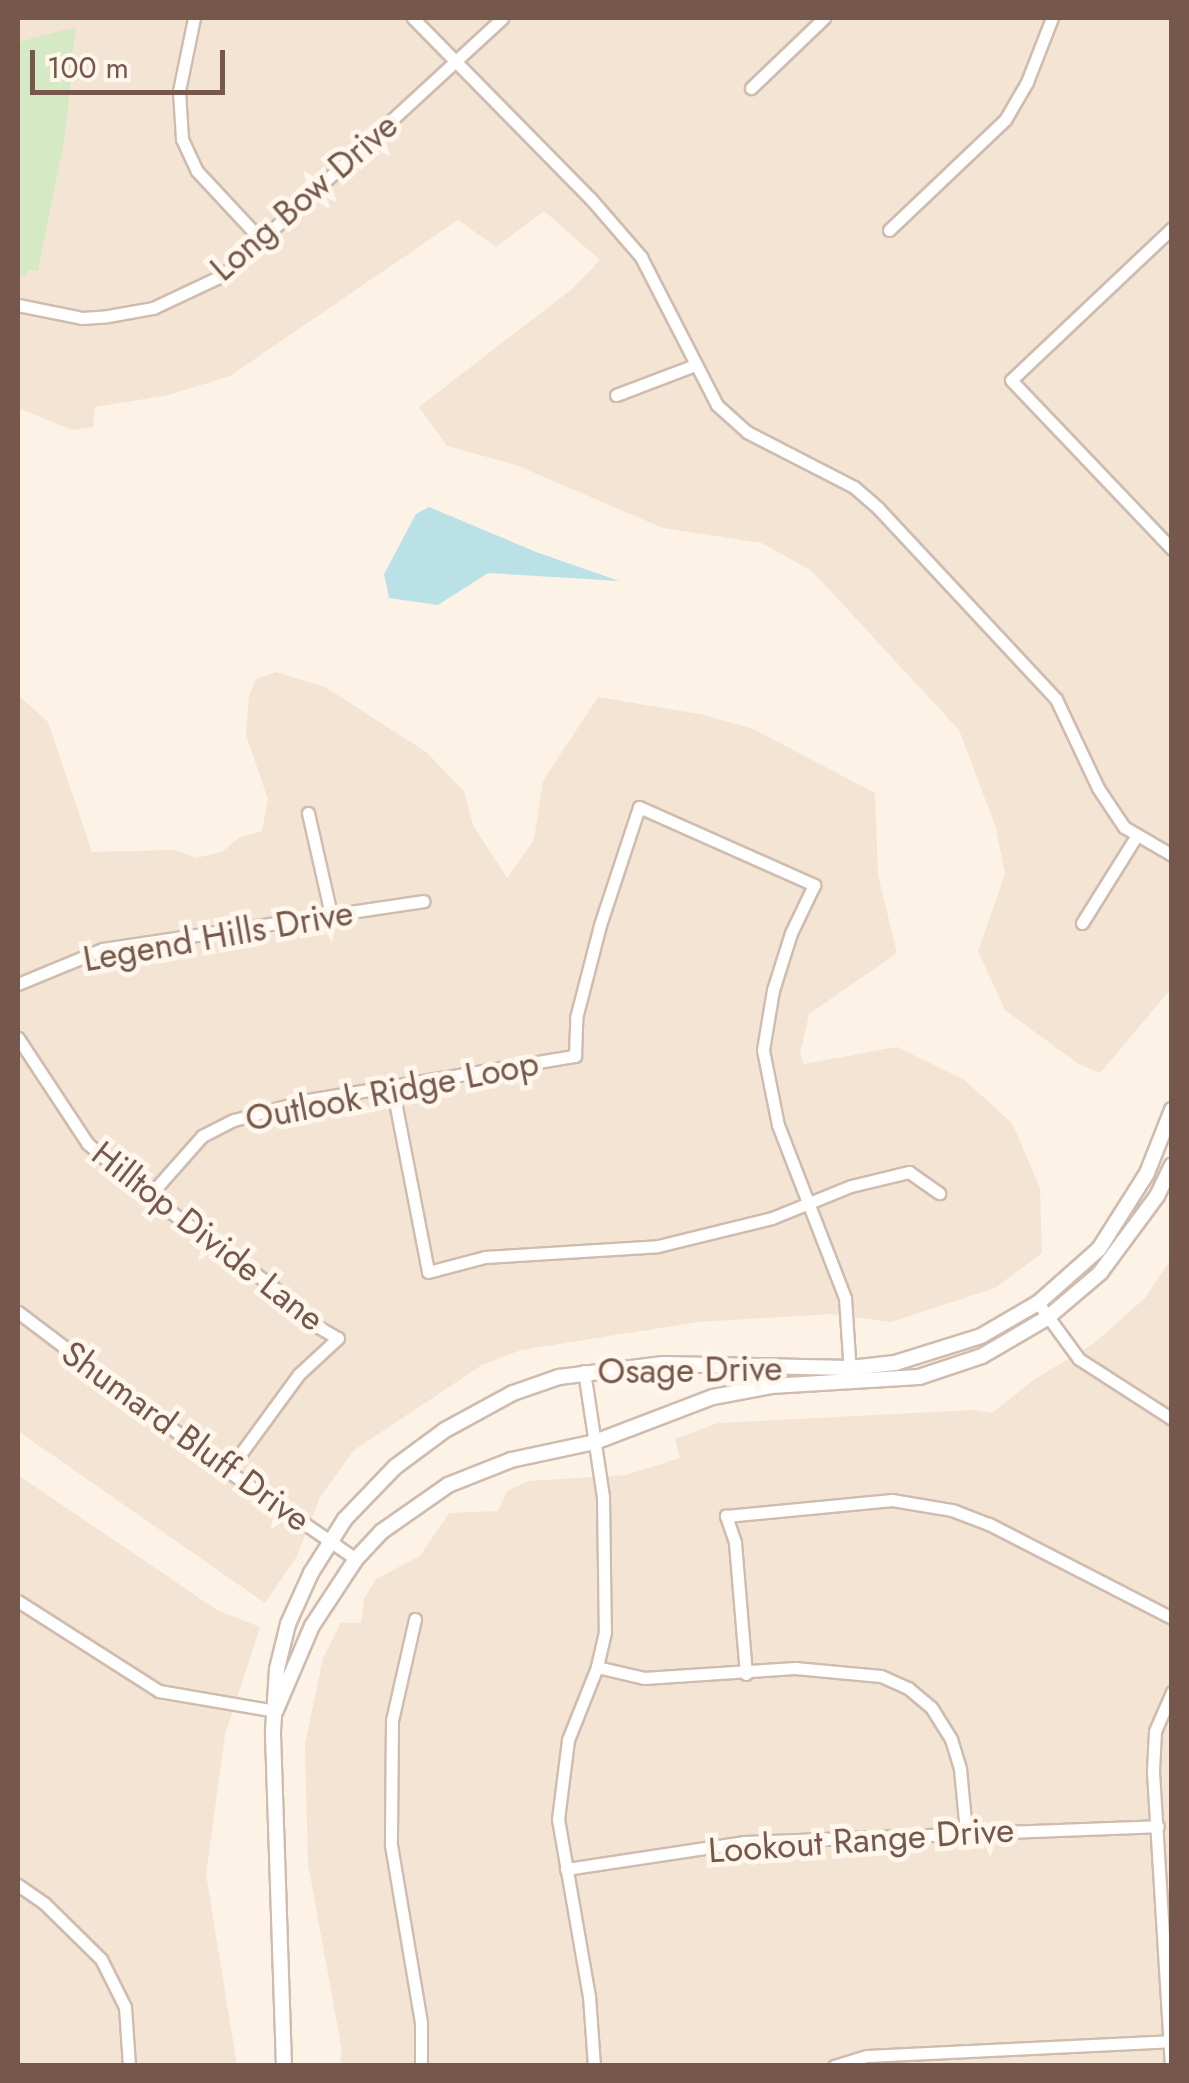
<!DOCTYPE html>
<html>
<head>
<meta charset="utf-8">
<style>
	body { margin:0 }
	#map { position:relative; width:1189px; height:2083px; overflow:hidden; background:#fcf2e6; font-family:Jost,sans-serif }
	div>[style] { position:absolute }
	[style*='--x'] { left:calc(var(--x)*1px); top:calc(var(--y)*1px); width:calc(var(--w)*1px); rotate:calc(var(--a)*1deg) }
	.residential>* { inset:0; background:#f3e4d4 }
	.green>* { inset:0; background:#d5e9c4 }
	.water>* { inset:0; background:#bae1e5 }
	.roads { filter:drop-shadow(2px 0 #cfbcaf) drop-shadow(-2px 0 #cfbcaf) drop-shadow(0 2px #cfbcaf) drop-shadow(0 -2px #cfbcaf) }
	.minor>* { height:11px; margin:-5.5px; padding:0 5.5px; transform-origin:5.5px; border-radius:5.5px; background:#fff }
	.tertiary>* { height:14px; margin:-7px; padding:0 7px; transform-origin:7px; border-radius:7px; background:#fff }
	span { translate:-50% -50%; white-space:nowrap; text-align:center; line-height:1.15; -webkit-text-stroke:10px #fff6ec; paint-order:stroke }
	.street-label { font-size:35px; color:#75584b }
	.frame { position:absolute; inset:0; border:20px solid #75584b; pointer-events:none }
	.scale { position:absolute; left:30px; top:50px; width:195px; height:45px; box-sizing:border-box; border:5px solid #75584b; border-top:0; padding-left:12px; font-size:30px; line-height:35px; white-space:nowrap; color:#75584b; -webkit-text-stroke:8px #fff6ec; paint-order:stroke }
</style>
</head>
<body>
<div id="map">
	<div class="residential">
		<div style="clip-path:polygon(18px 18px,1171px 18px,1171px 989px,1100px 1073px,1077px 1063px,1005px 1010px,978px 951px,1005px 874px,996px 828px,959px 730px,812px 571px,762px 543px,663px 528px,516px 465px,447px 446px,419px 407px,572px 289px,600px 260px,544px 211px,496px 247px,458px 220px,230px 376px,169px 395px,95px 407px,93px 427px,72px 430px,18px 408px,18px 275px,25px 277px,27px 270px,38px 271px,65px 138px,76px 28px,18px 42px)"></div>
		<div style="clip-path:polygon(276px 672px,325px 687px,426px 752px,464px 791px,473px 825px,507px 878px,534px 840px,543px 781px,598px 697px,704px 715px,753px 729px,875px 793px,878px 875px,897px 953px,809px 1014px,800px 1054px,804px 1064px,897px 1047px,963px 1079px,1012px 1123px,1040px 1188px,1042px 1253px,995px 1288px,891px 1322px,831px 1314px,698px 1322px,521px 1350px,482px 1365px,354px 1450px,320px 1497px,297px 1556px,265px 1603px,18px 1431px,18px 695px,48px 722px,92px 852px,176px 850px,196px 858px,222px 852px,240px 837px,262px 831px,268px 799px,246px 735px,249px 696px,256px 679px)"></div>
		<div style="clip-path:polygon(1171px 1259px,1171px 2065px,340px 2066px,342px 2051px,308px 1864px,305px 1744px,323px 1658px,341px 1623px,361px 1623px,364px 1599px,376px 1579px,420px 1556px,449px 1513px,498px 1511px,507px 1491px,529px 1481px,626px 1475px,680px 1458px,675px 1439px,718px 1423px,974px 1410px,992px 1413px,1035px 1379px,1093px 1344px,1145px 1298px)"></div>
		<div style="clip-path:polygon(18px 1475px,217px 1610px,260px 1627px,225px 1735px,206px 1874px,237px 2065px,18px 2065px)"></div>
	</div>
	<div class="green">
		<div style="clip-path:polygon(76px 27px,65px 138px,38px 271px,28px 270px,26px 277px,18px 275px,18px 42px)"></div>
	</div>
	<div class="water">
		<div style="clip-path:polygon(429px 507px,536px 552px,619px 581px,488px 573px,438px 605px,389px 598px,384px 574px,416px 514px)"></div>
	</div>
	<div class="roads">
		<div class="minor">
			<div style="--x:194;--y:18;--w:75;--a:101.6"></div>
			<div style="--x:179;--y:91;--w:48;--a:86.4"></div>
			<div style="--x:182;--y:139;--w:35;--a:65"></div>
			<div style="--x:197;--y:171;--w:96;--a:47.1"></div>
			<div style="--x:413;--y:18;--w:254;--a:45.5"></div>
			<div style="--x:591;--y:199;--w:77;--a:49.2"></div>
			<div style="--x:641;--y:257;--w:166;--a:62.8"></div>
			<div style="--x:717;--y:405;--w:40;--a:42"></div>
			<div style="--x:747;--y:432;--w:120;--a:27.2"></div>
			<div style="--x:854;--y:487;--w:32;--a:41"></div>
			<div style="--x:878;--y:508;--w:261;--a:47"></div>
			<div style="--x:1056;--y:699;--w:98;--a:64.7"></div>
			<div style="--x:1098;--y:788;--w:47;--a:56.3"></div>
			<div style="--x:1124;--y:827;--w:56;--a:30.3"></div>
			<div style="--x:751;--y:88;--w:101;--a:-43.8"></div>
			<div style="--x:1172;--y:228;--w:221;--a:136.6"></div>
			<div style="--x:1011;--y:380;--w:233;--a:46.4"></div>
			<div style="--x:889;--y:230;--w:160;--a:-43.5"></div>
			<div style="--x:1005;--y:120;--w:44;--a:-59.9"></div>
			<div style="--x:1027;--y:82;--w:69;--a:-68.7"></div>
			<div style="--x:18;--y:305;--w:65;--a:11.5"></div>
			<div style="--x:82;--y:318;--w:26;--a:-4"></div>
			<div style="--x:108;--y:316;--w:46;--a:-10.1"></div>
			<div style="--x:153;--y:308;--w:77;--a:-25.2"></div>
			<div style="--x:223;--y:275;--w:379;--a:-42.6"></div>
			<div style="--x:616;--y:395;--w:85;--a:-20.8"></div>
			<div style="--x:308;--y:813;--w:104;--a:77.2"></div>
			<div style="--x:1082;--y:923;--w:104;--a:-58"></div>
			<div style="--x:18;--y:984;--w:92;--a:-22.4"></div>
			<div style="--x:103;--y:949;--w:324;--a:-8.5"></div>
			<div style="--x:18;--y:1038;--w:127;--a:56.6"></div>
			<div style="--x:88;--y:1144;--w:80;--a:40.4"></div>
			<div style="--x:149;--y:1196;--w:152;--a:36.2"></div>
			<div style="--x:272;--y:1286;--w:50;--a:44.2"></div>
			<div style="--x:308;--y:1321;--w:34;--a:30"></div>
			<div style="--x:338;--y:1338;--w:53;--a:137.3"></div>
			<div style="--x:299;--y:1374;--w:120;--a:126.2"></div>
			<div style="--x:392;--y:1086;--w:189;--a:79"></div>
			<div style="--x:428;--y:1272;--w:59;--a:-14.7"></div>
			<div style="--x:485;--y:1257;--w:173;--a:-3.6"></div>
			<div style="--x:658;--y:1246;--w:117;--a:-13.8"></div>
			<div style="--x:772;--y:1218;--w:85;--a:-22.1"></div>
			<div style="--x:851;--y:1186;--w:60;--a:-13.6"></div>
			<div style="--x:909;--y:1172;--w:37;--a:35"></div>
			<div style="--x:149;--y:1196;--w:80;--a:-48.5"></div>
			<div style="--x:202;--y:1136;--w:36;--a:-27"></div>
			<div style="--x:234;--y:1120;--w:77;--a:-15.1"></div>
			<div style="--x:308;--y:1100;--w:271;--a:-9.4"></div>
			<div style="--x:575;--y:1056;--w:38;--a:-88"></div>
			<div style="--x:576;--y:1018;--w:96;--a:-75.5"></div>
			<div style="--x:600;--y:925;--w:124;--a:-71.7"></div>
			<div style="--x:639;--y:807;--w:192;--a:24"></div>
			<div style="--x:814;--y:885;--w:53;--a:115.6"></div>
			<div style="--x:791;--y:933;--w:60;--a:107.5"></div>
			<div style="--x:773;--y:990;--w:61;--a:99.5"></div>
			<div style="--x:763;--y:1050;--w:76;--a:78.7"></div>
			<div style="--x:778;--y:1125;--w:186;--a:68.8"></div>
			<div style="--x:845;--y:1298;--w:76;--a:86.2"></div>
			<div style="--x:1038;--y:1303;--w:69;--a:53.8"></div>
			<div style="--x:1079;--y:1359;--w:111;--a:32.8"></div>
			<div style="--x:18;--y:1312;--w:263;--a:37.1"></div>
			<div style="--x:228;--y:1471;--w:155;--a:34.5"></div>
			<div style="--x:584;--y:1371;--w:127;--a:81.4"></div>
			<div style="--x:603;--y:1497;--w:135;--a:89.2"></div>
			<div style="--x:605;--y:1632;--w:36;--a:103"></div>
			<div style="--x:597;--y:1667;--w:79;--a:111.7"></div>
			<div style="--x:568;--y:1740;--w:80;--a:97.2"></div>
			<div style="--x:558;--y:1819;--w:180;--a:80.1"></div>
			<div style="--x:589;--y:1996;--w:70;--a:85.9"></div>
			<div style="--x:18;--y:1601;--w:167;--a:32.6"></div>
			<div style="--x:159;--y:1691;--w:119;--a:9.7"></div>
			<div style="--x:415;--y:1619;--w:104;--a:102.8"></div>
			<div style="--x:392;--y:1720;--w:125;--a:90.5"></div>
			<div style="--x:391;--y:1845;--w:181;--a:80.4"></div>
			<div style="--x:421;--y:2023;--w:43;--a:90"></div>
			<div style="--x:597;--y:1667;--w:48;--a:13.2"></div>
			<div style="--x:644;--y:1678;--w:151;--a:-3.8"></div>
			<div style="--x:795;--y:1668;--w:86;--a:5.3"></div>
			<div style="--x:881;--y:1676;--w:30;--a:24"></div>
			<div style="--x:908;--y:1688;--w:30;--a:40"></div>
			<div style="--x:931;--y:1707;--w:38;--a:58"></div>
			<div style="--x:951;--y:1739;--w:31;--a:73"></div>
			<div style="--x:960;--y:1769;--w:62;--a:84.5"></div>
			<div style="--x:746;--y:1674;--w:132;--a:-94.8"></div>
			<div style="--x:735;--y:1542;--w:28;--a:-109"></div>
			<div style="--x:726;--y:1516;--w:167;--a:-5.5"></div>
			<div style="--x:892;--y:1500;--w:61;--a:9.5"></div>
			<div style="--x:952;--y:1510;--w:40;--a:21"></div>
			<div style="--x:989;--y:1524;--w:206;--a:27.2"></div>
			<div style="--x:566;--y:1869;--w:180;--a:-8.6"></div>
			<div style="--x:744;--y:1842;--w:414;--a:-2.2"></div>
			<div style="--x:18;--y:1885;--w:32;--a:35"></div>
			<div style="--x:44;--y:1903;--w:80;--a:44.5"></div>
			<div style="--x:101;--y:1959;--w:54;--a:63.4"></div>
			<div style="--x:125;--y:2007;--w:59;--a:86.1"></div>
			<div style="--x:834;--y:2066;--w:34;--a:-17"></div>
			<div style="--x:867;--y:2056;--w:303;--a:-2.8"></div>
			<div style="--x:1171;--y:2066;--w:297;--a:-93.5"></div>
			<div style="--x:1153;--y:1770;--w:39;--a:-87"></div>
			<div style="--x:1155;--y:1731;--w:43;--a:-66.4"></div>
		</div>
		<div class="tertiary">
			<div style="--x:276;--y:1710;--w:91;--a:-66.8"></div>
			<div style="--x:312;--y:1626;--w:80;--a:-56.7"></div>
			<div style="--x:356;--y:1559;--w:37;--a:-47"></div>
			<div style="--x:381;--y:1532;--w:82;--a:-35"></div>
			<div style="--x:448;--y:1485;--w:68;--a:-21.6"></div>
			<div style="--x:511;--y:1460;--w:86;--a:-12.1"></div>
			<div style="--x:595;--y:1442;--w:126;--a:-20.9"></div>
			<div style="--x:713;--y:1397;--w:59;--a:-10.7"></div>
			<div style="--x:771;--y:1386;--w:148;--a:-3.5"></div>
			<div style="--x:919;--y:1377;--w:66;--a:-18.4"></div>
			<div style="--x:982;--y:1356;--w:75;--a:-30.3"></div>
			<div style="--x:1047;--y:1318;--w:70;--a:-40.3"></div>
			<div style="--x:1100;--y:1273;--w:96;--a:-53.5"></div>
			<div style="--x:1157;--y:1196;--w:34;--a:-64"></div>
			<div style="--x:284;--y:2066;--w:335;--a:-91.9"></div>
			<div style="--x:273;--y:1731;--w:62;--a:-86.3"></div>
			<div style="--x:277;--y:1669;--w:46;--a:-76.3"></div>
			<div style="--x:288;--y:1624;--w:56;--a:-65.7"></div>
			<div style="--x:311;--y:1573;--w:64;--a:-57.8"></div>
			<div style="--x:345;--y:1519;--w:72;--a:-46.1"></div>
			<div style="--x:395;--y:1467;--w:62;--a:-36.5"></div>
			<div style="--x:445;--y:1430;--w:77;--a:-28.6"></div>
			<div style="--x:513;--y:1393;--w:49;--a:-19.2"></div>
			<div style="--x:559;--y:1377;--w:105;--a:-7.1"></div>
			<div style="--x:663;--y:1364;--w:187;--a:1.2"></div>
			<div style="--x:850;--y:1368;--w:45;--a:-6.3"></div>
			<div style="--x:895;--y:1363;--w:90;--a:-17.4"></div>
			<div style="--x:981;--y:1336;--w:66;--a:-30.1"></div>
			<div style="--x:1038;--y:1303;--w:81;--a:-41.5"></div>
			<div style="--x:1099;--y:1249;--w:90;--a:-57.7"></div>
			<div style="--x:1147;--y:1173;--w:68;--a:-68.4"></div>
		</div>
	</div>
	<div class="street-label">
		<span style="left:304px;top:197px;rotate:-41deg">Long Bow Drive</span>
		<span style="left:218px;top:936px;rotate:-10deg">Legend Hills Drive</span>
		<span style="left:392px;top:1091px;rotate:-11deg">Outlook Ridge Loop</span>
		<span style="left:208px;top:1236px;rotate:38deg">Hilltop Divide Lane</span>
		<span style="left:690px;top:1370px;rotate:-1deg">Osage Drive</span>
		<span style="left:186px;top:1436px;rotate:36deg">Shumard Bluff Drive</span>
		<span style="left:861px;top:1840px;rotate:-4deg">Lookout Range Drive</span>
	</div>
	<div class="frame"></div>
	<div class="scale">100 m</div>
</div>
</body>
</html>
